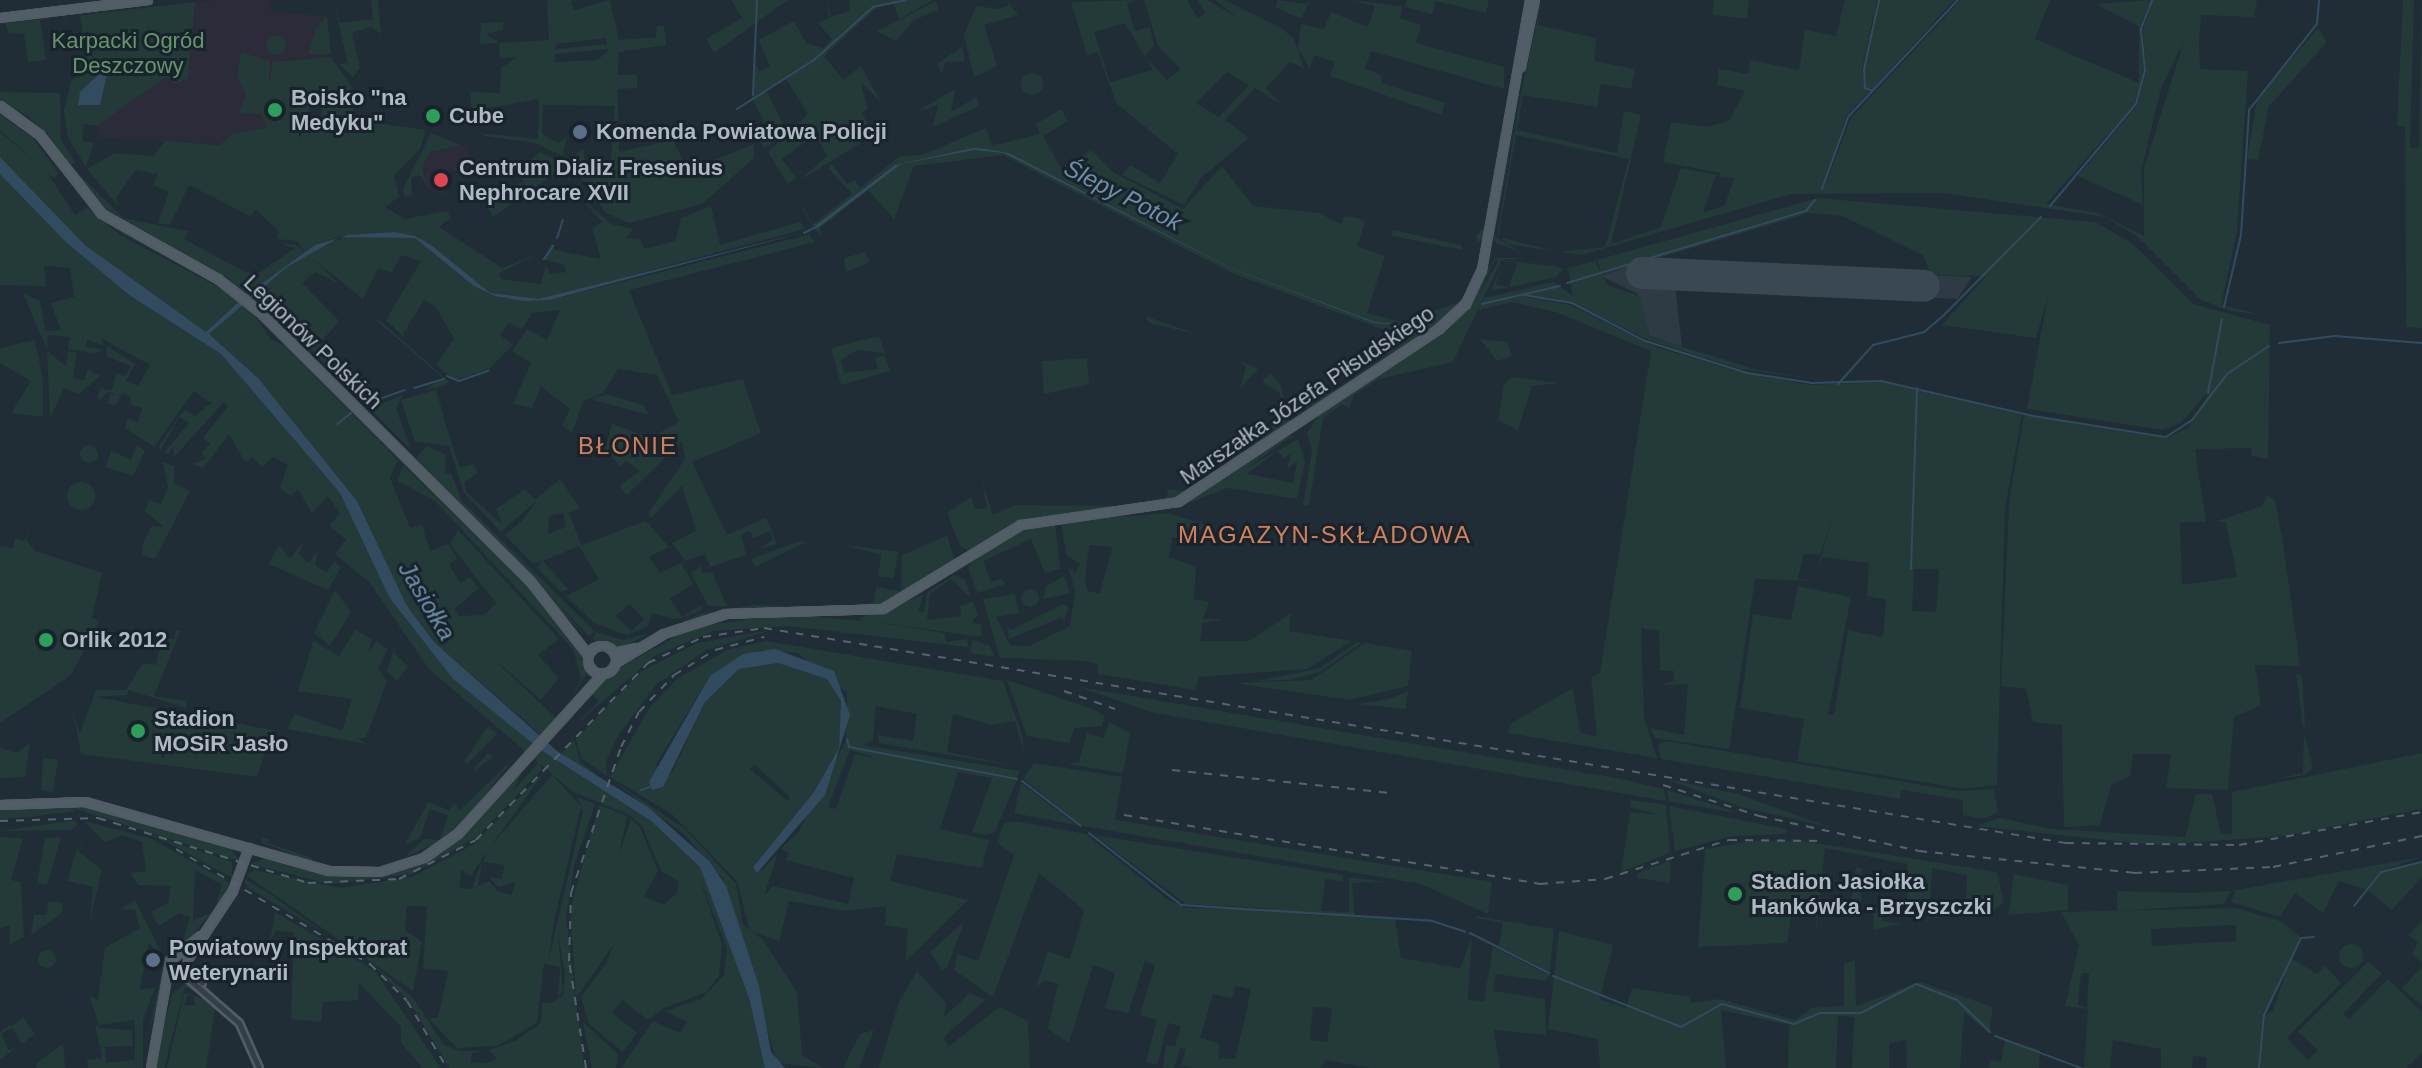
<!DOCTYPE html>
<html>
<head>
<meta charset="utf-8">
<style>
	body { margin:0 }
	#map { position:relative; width:2422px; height:1068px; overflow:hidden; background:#202d37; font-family:Arial,sans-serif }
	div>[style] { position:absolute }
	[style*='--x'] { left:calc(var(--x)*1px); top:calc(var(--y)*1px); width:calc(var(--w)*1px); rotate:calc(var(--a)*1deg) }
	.medical>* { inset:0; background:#2b2b39 }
	.airport>* { inset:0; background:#2e3a44 }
	.green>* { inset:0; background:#233a39 }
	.round { border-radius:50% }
	.water>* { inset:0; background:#334b5f }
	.stream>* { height:2px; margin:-1px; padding:0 1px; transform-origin:1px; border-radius:1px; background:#334b5f }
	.runway>* { height:32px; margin:-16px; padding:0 16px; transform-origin:16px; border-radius:16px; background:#3a4853 }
	.roads { filter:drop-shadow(2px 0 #515c65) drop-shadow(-2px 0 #515c65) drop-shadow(0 2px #515c65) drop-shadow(0 -2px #515c65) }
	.minor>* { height:5px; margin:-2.5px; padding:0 2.5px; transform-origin:2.5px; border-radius:2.5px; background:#333e48 }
	.major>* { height:6px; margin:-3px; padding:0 3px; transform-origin:3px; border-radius:3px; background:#515e68 }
	.major>.ring { margin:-3px; padding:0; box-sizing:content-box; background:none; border:6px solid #515e68; border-radius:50% }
	.rail>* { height:2px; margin-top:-1px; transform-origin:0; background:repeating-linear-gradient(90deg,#55636f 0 8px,transparent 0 16px) }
	.dots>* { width:22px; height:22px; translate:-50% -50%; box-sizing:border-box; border:4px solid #19232c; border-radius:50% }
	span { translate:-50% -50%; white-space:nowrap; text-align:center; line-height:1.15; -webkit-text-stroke:6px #19232c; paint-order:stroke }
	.park-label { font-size:22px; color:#65956a }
	.poi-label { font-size:22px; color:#aeb9c4; font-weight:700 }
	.left { translate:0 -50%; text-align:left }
	.street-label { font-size:22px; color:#aeb9c4 }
	.water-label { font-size:24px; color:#6e8fa9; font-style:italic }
	.neighbourhood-label { font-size:24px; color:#d37f5a; letter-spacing:2px }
</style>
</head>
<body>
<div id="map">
	<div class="medical">
		<div style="clip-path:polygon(214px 0,271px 0,272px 12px,327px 16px,316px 28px,327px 58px,286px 60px,269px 97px,267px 146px,98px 138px,97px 126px,66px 112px,71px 80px,88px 75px,80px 15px)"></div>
		<div style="clip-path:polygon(467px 144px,472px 167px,446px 174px,445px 196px,427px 188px,422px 167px,431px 152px)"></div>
	</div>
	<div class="airport">
		<div style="clip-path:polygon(1645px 261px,1972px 277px,1957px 299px,1675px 285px,1682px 347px,1650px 336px,1638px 294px,1601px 276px)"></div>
	</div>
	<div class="green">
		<div style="clip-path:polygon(333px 0,340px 23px,373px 19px,371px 0,378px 0,381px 34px,371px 27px,352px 33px,360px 68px,353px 77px,339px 64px,348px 63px)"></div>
		<div style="clip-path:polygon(evenodd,547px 0,581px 0,571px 1px,574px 10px,610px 0,619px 40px,656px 37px,657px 26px,664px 26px,666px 45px,619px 52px,618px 75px,637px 75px,637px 88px,618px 89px,619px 152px,673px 140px,688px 171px,754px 144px,754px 158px,702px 204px,629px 223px,605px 212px,569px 160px,583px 149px,586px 169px,610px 170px,615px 106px,543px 105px,542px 134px,558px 143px,567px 137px,563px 156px,535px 143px,486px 136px,478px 133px,538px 139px,539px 99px,472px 111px,468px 67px,471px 92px,500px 93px,501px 68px,517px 57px,500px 58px,499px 43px,480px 44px,481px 23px,503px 22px,503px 30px,486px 34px,499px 43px,549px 40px,547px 0,606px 38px,607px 44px,555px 49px,556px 44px,606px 38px,547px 0,609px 49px,598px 60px,555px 62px,555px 54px,609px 49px)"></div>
		<div style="clip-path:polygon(731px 0,788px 0,714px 53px,706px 39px,742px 18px)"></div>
		<div style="clip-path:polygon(826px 0,831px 17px,850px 11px,849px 0,933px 0,899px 19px,894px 4px,877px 7px,824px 56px,843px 80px,861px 66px,881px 102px,860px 81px,868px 109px,862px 113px,874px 135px,800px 180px,827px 156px,816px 136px,808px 140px,782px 159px,796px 178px,788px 184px,768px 152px,808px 114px,786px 79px,766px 90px,787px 132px,765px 148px,756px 135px,768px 128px,752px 99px,755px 62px,759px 71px,770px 67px,759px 40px,794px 21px,806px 43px,823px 48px,832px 39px,818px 23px,829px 18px)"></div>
		<div style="clip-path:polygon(1007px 0,1018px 15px,984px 25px,997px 66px,974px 77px,964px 35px,976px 6px,998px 9px,1009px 6px)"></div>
		<div style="clip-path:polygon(evenodd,1135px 0,1127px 4px,1135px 31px,1150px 27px,1154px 45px,1145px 57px,1167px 80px,1181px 69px,1158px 46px,1144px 0,1187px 0,1198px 19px,1205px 13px,1198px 0,1207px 0,1237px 17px,1215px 0,1224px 0,1281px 28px,1294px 39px,1304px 68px,1290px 62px,1266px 88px,1281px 104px,1255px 88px,1225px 120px,1249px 138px,1201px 178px,1184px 205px,1122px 175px,1130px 165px,1160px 183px,1178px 154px,1116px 103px,1098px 52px,1087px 55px,1071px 2px,1135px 0,1125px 23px,1153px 70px,1110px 82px,1094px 32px,1125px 23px,1135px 0,1227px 72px,1249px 85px,1219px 117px,1196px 103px,1227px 72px)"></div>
		<div style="clip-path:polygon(1278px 0,1306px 4px,1310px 0,1301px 19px,1275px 7px)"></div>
		<div style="clip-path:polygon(1349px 0,1402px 6px,1400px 18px,1421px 25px,1416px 43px,1504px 67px,1504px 89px,1371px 51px,1365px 69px,1382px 75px,1381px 83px,1445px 103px,1442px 115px,1330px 76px,1335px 62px,1314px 55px,1310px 69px,1298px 48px,1301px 24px,1324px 29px,1331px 12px,1368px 27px,1375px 6px)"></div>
		<div style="clip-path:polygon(1407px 0,1489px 0,1486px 13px,1436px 1px,1432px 14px,1405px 7px)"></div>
		<div style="clip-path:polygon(1527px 0,1485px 239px,1478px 242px,1476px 236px,1485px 226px)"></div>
		<div style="clip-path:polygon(1539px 0,1494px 236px,1521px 252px,1496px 243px,1494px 238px,1494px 230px)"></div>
		<div style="clip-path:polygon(evenodd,1542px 0,1538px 25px,1596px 38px,1594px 61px,1635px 69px,1631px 89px,1601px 84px,1597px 107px,1523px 95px,1517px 130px,1617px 153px,1624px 111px,1641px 115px,1611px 244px,1661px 227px,1681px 168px,1716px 175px,1703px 213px,1725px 205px,1734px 178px,1719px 176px,1736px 134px,1720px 173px,1663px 162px,1671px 122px,1707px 127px,1729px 121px,1745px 91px,1717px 85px,1719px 69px,1748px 74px,1750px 60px,1799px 70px,1805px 30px,1836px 36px,1845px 0,1877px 0,1862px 69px,1869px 92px,1846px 116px,1825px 186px,1851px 118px,1961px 0,2050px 0,2035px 39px,2139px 83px,2139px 26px,2096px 4px,2150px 0,2140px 29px,2144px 76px,2134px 105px,2046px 204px,2098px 213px,2144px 236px,2144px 168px,2184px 41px,2161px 88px,2141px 171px,2143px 205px,2078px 176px,2137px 106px,2146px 73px,2143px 30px,2152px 0,2257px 0,2254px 17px,2201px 15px,2199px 40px,2200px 69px,2248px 71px,2237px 231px,2221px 305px,2264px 315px,2231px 311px,2201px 300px,2138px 237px,2105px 217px,1944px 193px,1791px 194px,1581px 255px,1508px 244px,1497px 235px,1521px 94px,1542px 0,1516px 135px,1629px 159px,1605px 247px,1559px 252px,1498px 237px,1516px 135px)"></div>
		<div style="clip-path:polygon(1714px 0,1749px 0,1747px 19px,1712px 15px)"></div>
		<div style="clip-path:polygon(1880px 0,1954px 0,1873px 89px,1865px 87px,1865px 69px)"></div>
		<div style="clip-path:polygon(2403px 0,2414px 0,2410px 148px,2419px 148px,2422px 0,2422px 328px,2406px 327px,2405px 126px,2397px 126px)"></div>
		<div style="clip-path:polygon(936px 1px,938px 10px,914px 20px,896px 41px,877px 31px)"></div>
		<div style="clip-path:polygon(195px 2px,188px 78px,175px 84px,166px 77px,97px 126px,84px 124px,82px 141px,94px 143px,86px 167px,68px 138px,64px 111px,71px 80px,89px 73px,80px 15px,66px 17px,66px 25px,65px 17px)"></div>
		<div style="clip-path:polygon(327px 16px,331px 54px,308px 54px,316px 28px)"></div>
		<div style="clip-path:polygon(59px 17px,40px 20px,46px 60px,28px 62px,24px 34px,8px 32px,5px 23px)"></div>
		<div style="clip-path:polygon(2318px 28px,2327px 42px,2269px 106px,2258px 160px,2247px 159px,2257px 99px)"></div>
		<div class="round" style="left:266px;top:35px;width:20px;height:20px"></div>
		<div style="clip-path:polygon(962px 47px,965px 61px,945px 62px,942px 74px,937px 64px)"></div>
		<div style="clip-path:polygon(evenodd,241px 52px,270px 61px,269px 88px,273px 62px,331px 57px,351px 85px,355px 120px,426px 130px,420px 149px,394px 175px,399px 197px,385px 207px,405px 219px,447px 211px,451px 218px,439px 227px,502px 268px,542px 252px,499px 273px,501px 279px,541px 284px,546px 264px,550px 274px,566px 272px,564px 264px,543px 260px,552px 242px,554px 250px,601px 259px,592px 228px,603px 222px,587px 205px,575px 211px,588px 204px,611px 224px,633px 229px,626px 238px,641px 240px,644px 249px,675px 241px,681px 218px,711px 206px,720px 245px,800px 222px,815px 242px,629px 290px,672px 395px,743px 379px,761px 433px,692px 462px,727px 535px,766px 518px,777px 544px,760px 549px,773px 539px,770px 531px,753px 538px,750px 531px,741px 535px,746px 555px,710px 567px,705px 554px,685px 561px,672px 543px,696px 531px,682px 486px,651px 518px,648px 514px,685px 459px,682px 441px,627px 495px,619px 486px,640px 471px,626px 461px,620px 466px,605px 449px,612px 424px,650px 438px,679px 422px,657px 375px,618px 369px,603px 393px,583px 401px,572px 433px,562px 425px,570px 409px,541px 386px,532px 408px,513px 404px,531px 363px,512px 351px,527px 329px,547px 340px,560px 310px,532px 313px,522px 329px,509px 323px,500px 335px,513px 345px,488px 370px,455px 380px,436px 365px,454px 339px,436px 307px,424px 300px,403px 334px,407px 340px,386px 320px,421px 261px,401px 255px,392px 273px,378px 268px,363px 299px,312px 258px,338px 283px,315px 272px,302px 283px,339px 321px,319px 344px,328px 344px,331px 360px,375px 406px,403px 395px,396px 408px,411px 450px,270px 308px,255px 311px,333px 391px,253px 313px,271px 340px,284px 345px,398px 460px,390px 478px,410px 528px,422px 525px,430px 551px,448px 544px,457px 558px,449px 565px,461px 583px,470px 577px,479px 588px,454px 609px,458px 616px,484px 615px,496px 603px,450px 544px,458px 530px,559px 639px,538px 655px,559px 678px,541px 700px,488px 654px,556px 718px,541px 735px,434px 642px,407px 606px,357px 501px,258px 378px,209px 334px,281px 270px,206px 332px,85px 245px,0 157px,0 132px,46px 171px,75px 215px,87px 208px,122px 236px,228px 292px,235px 286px,228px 278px,106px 209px,73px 168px,123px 218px,188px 231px,184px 239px,245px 272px,258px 274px,295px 248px,278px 243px,295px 245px,305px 252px,297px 241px,277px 239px,278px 230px,256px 210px,250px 216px,189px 185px,170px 225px,158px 223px,169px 192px,153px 185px,158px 174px,136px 170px,116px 198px,119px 207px,87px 169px,115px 153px,153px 156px,165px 141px,220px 145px,234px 133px,267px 128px,261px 114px,239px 113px,246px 95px,237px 76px,241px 52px,309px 96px,322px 96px,322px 126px,310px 124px,309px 96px,241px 52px,805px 229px,808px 235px,549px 300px,540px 300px,805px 229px,241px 52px,395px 232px,415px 236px,431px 245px,447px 260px,415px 238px,366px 234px,323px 243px,289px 264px,315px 245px,340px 236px,395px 232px)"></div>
		<div class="round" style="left:1021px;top:73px;width:22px;height:22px"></div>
		<div style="clip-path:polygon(955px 89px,951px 112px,977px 97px,979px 106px,933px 127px,938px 105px,916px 112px)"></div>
		<div style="clip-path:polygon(0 92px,60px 93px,61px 140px,75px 162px,71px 165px,48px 134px,30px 118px,13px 107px,48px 137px,68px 167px,39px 130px,0 104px)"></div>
		<div style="clip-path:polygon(1061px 109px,1068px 121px,1043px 136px,1062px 170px,1091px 150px,1113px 172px,1183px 209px,1222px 166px,1253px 206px,1319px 213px,1341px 224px,1344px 216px,1358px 218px,1365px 222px,1357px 246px,1385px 256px,1367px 313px,1401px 322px,1457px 303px,1451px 311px,1472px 286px,1458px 307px,1431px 331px,1314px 410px,1299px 408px,1293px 388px,1297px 397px,1318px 398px,1336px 390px,1387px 355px,1387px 331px,1232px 273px,1003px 155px,914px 166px,894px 219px,868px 190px,820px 228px,821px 236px,815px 230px,791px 189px,813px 224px,852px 194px,828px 168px,832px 164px,847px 184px,855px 180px,860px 188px,900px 156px,922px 155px,986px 128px,992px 146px,1040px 134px,1036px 124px)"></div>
		<div style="clip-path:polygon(0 114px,34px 139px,59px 174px,53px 178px,0 130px)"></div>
		<div style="clip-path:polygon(431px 133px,461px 145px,431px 152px,422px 167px,427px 188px,421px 176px,411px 177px,412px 195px,405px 197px,403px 189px)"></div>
		<div style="clip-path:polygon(540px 152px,566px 165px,493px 217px,483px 200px,523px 182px,520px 169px)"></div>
		<div style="clip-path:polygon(0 174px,129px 295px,221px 354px,340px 493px,389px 597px,453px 679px,542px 750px,651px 821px,700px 867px,749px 998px,765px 1068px,621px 1068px,653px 1021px,680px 1033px,687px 1022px,665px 1011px,701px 999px,724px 975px,727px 948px,699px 877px,722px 945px,719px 976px,706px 992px,664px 1008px,648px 1020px,622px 1000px,612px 1013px,637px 1033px,623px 1052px,589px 1024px,581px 997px,605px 965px,614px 944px,576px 998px,570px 910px,599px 805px,627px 816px,619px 854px,631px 819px,640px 827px,658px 871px,644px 896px,663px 905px,676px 894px,679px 882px,661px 871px,642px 826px,629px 815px,573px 792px,429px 669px,370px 583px,335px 554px,346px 539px,329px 526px,340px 513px,328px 496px,312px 513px,298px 489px,291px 496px,280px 488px,288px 465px,273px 457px,262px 467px,252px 457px,245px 462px,229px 434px,203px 468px,192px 464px,207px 458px,201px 454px,210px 444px,203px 438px,228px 406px,224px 402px,174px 457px,173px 446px,169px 453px,166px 454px,164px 453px,189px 423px,179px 417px,160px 451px,159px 446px,179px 416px,185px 410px,195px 416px,211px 403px,194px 391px,154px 447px,125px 428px,128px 418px,138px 423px,142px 408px,130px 405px,131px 397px,122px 393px,116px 405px,108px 404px,110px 394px,119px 396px,108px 392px,98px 401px,100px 388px,112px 390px,116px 373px,125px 376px,131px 366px,106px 356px,107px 346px,135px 364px,126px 381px,138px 386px,150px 365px,101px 338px,104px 346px,87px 339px,86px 347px,96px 348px,104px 351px,95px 353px,68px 349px,70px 337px,48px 335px,47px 350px,23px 293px,40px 301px,46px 331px,61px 330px,51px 303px,74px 297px,70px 268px,44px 266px,46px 286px,0 285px)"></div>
		<div style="clip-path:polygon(1818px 198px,2095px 222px,2132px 243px,2193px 304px,2270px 325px,2268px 459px,2252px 456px,2251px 448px,2195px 449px,2206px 522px,2180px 523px,2182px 585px,2237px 577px,2226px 522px,2214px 522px,2262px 506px,2267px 495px,2275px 500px,2283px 543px,2300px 666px,2255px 665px,2261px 705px,2234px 717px,2228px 790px,2166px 788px,2171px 754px,2133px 754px,2130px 776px,2111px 785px,2100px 825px,2064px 827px,2062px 725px,2033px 722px,2026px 689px,2001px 686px,2009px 502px,2024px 415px,2167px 438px,2189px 427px,2211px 388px,2181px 423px,2163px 430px,2027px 409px,2048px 296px,2036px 338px,1942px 325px,1986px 276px,1931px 275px,1923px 255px,1842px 216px,1809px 213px,1602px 275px,1597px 260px)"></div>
		<div style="clip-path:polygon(88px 208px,124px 232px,196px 268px,225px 289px,123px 234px)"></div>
		<div style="clip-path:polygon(1393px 230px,1461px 245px,1462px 250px,1392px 236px)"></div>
		<div style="clip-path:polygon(865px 252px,870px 262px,846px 272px,844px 258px)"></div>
		<div style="clip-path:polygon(1495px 258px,1528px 258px,1496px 260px,1492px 265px,1480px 293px,1499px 260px,1555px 266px,1563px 269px,1556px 277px,1491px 291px,1500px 270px,1496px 285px,1509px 287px,1517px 263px,1501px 261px,1453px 362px,1379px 379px,1354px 395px,1349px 408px,1342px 404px,1323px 418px,1309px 505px,1303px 505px,1312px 451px,1307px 433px,1318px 416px,1456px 320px)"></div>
		<div style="clip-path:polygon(evenodd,1595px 261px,1607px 285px,1640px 296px,1650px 337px,1758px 370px,1838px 382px,1740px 369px,1648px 340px,1574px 303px,1547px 297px,1525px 297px,1570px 305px,1653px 346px,1739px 372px,1810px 385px,1881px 382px,2022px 415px,2005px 508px,1997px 785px,1964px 789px,1797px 761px,1804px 719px,1740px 708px,1753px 614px,1791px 620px,1798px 586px,1851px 597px,1828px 715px,1834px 715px,1848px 630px,1883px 637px,1886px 600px,1867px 596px,1869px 563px,1823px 557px,1818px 566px,1834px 514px,1820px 555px,1803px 554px,1798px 579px,1814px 581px,1755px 579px,1729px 749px,1655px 738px,1650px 728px,1684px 735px,1688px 684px,1660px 685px,1674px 681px,1674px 671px,1660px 671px,1659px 631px,1641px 628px,1644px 718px,1657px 758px,1508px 733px,1510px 724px,1573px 688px,1580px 732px,1597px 737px,1591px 678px,1600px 673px,1651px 351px,1556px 312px,1511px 302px,1478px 310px,1484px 298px,1554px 282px,1573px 296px,1568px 268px,1595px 261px,1914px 569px,1939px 569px,1936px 612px,1912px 611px,1914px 569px)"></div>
		<div style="clip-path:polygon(260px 308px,266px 311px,407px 451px,402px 449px)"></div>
		<div style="clip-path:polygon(1145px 316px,1191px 332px,1199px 335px,1150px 323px)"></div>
		<div style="clip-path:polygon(376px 320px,382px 322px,448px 381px,447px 385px,424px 390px,443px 378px)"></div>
		<div style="clip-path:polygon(879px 336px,885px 353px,857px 350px,841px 360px,844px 373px,878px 369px,875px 358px,885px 355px,890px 371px,841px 385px,831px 348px)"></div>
		<div style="clip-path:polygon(1480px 339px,1507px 342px,1512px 356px,1497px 361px)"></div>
		<div style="clip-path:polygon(35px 340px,43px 380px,43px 417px,11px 413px,31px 381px,0 363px,0 348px)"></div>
		<div style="clip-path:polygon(47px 351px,66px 366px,68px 351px,77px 353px,73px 378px,84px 380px,88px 369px,100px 376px,79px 394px,64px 388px,50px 418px)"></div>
		<div style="clip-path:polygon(1087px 358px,1089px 384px,1044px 394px,1042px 361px)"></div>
		<div style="clip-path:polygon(1238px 360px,1258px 369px,1240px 388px,1246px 367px)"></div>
		<div style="clip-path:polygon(1270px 373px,1281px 386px,1290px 422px,1231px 462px,1227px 455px,1245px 451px,1285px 411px,1279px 392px,1262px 382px)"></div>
		<div style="clip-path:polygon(1512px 377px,1559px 383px,1532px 386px,1518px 430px,1498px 421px,1504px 384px)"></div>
		<div style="clip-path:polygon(evenodd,436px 390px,455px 455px,461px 468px,474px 464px,477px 473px,464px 483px,467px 493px,502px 524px,496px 509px,525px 489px,535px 500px,560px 479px,580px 508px,569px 513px,581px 545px,646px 521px,669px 547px,649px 557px,660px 573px,681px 563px,693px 584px,670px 599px,682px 617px,703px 604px,701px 610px,682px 618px,673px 619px,652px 613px,648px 626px,627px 635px,594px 623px,566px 596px,599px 579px,579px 546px,543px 561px,568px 589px,561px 592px,537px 568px,542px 561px,533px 564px,505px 535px,524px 519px,536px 501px,501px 532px,464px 493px,449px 446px,415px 442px,401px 400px,436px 390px,563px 513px,566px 527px,548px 534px,549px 516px,563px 513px,436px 390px,630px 604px,644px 619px,632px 631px,615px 616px,630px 604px)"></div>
		<div style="clip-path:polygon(607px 394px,643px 405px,649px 415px,590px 399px)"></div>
		<div style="clip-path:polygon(evenodd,1287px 437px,1292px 436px,1296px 437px,1289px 438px,1245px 469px,1298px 439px,1305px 461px,1297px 499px,1227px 488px,1171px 510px,1287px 437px,1277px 451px,1284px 458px,1291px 453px,1287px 469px,1297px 461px,1294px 483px,1247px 474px,1277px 451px)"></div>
		<div class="round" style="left:80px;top:445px;width:18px;height:18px"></div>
		<div style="clip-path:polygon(137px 445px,145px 451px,133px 476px,106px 467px,111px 450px,131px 460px)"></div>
		<div style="clip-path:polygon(427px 446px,446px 455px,445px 474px,451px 473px,462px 501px,594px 631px,590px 637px,416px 458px)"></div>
		<div style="clip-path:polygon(413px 457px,543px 587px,588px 639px,415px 462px)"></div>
		<div style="clip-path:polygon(163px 462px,174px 466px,174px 483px,190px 491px,155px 559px,142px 555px,144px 540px,152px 526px,164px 527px,145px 511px,149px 500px,161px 504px,168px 488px)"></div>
		<div style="clip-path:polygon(403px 465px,532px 592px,582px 651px,587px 673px,565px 708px,581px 679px,573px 649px,435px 501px,398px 481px)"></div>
		<div style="clip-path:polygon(1227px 465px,1186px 495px,1154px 500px,1168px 496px,1167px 489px,1184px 491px)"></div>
		<div style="clip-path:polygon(982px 481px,993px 515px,1015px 505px,1128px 506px,1029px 519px,970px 552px,960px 546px,947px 513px,971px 497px,975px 509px,987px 508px)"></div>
		<div class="round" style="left:67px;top:482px;width:28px;height:28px"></div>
		<div style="clip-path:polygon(evenodd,1168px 513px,1215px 528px,1185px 531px,1193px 540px,1172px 537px,1169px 557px,1196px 567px,1194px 599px,1209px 602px,1203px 619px,1224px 619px,1203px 623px,1200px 641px,1249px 641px,1291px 613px,1289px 631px,1352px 641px,1307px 669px,1199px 677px,1195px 690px,1098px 674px,1098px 664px,1085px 661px,1000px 658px,983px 599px,1015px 594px,1019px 613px,996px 617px,1010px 645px,1030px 646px,1070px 626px,1075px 591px,1068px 566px,1075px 573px,1080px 564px,1066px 555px,1061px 521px,1168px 513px,1089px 545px,1112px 547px,1100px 594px,1088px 591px,1085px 580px,1089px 545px)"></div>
		<div style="clip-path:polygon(17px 523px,15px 538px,24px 541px,31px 528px,26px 540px,35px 551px,102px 573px,92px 618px,99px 621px,71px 675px,0 723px,0 546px,13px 548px)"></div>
		<div style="clip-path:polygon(1055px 524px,1060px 569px,1045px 573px,1031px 539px,983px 561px,991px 582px,1002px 579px,1005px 584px,977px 593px,968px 567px,973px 561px,1019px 531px)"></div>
		<div style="clip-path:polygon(947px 536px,955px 561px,949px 568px,887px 604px,838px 607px,873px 603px,876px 587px,901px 591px,902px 555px)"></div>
		<div style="clip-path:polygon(304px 540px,299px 554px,309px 563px,318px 550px,315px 565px,326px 573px,334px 562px,341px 567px,328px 590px,269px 564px,279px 545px,290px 559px)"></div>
		<div style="clip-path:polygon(800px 541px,818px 545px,804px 543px,755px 567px,751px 559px)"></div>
		<div style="clip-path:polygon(845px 545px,898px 552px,894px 578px,878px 577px,881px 555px)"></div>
		<div style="clip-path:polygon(701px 566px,702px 573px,712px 572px,727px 606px,708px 606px,691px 573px)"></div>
		<div style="clip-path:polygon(954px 575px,965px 580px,971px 598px,951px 579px,930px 594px,927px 620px,961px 616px,960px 606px,973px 602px,978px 615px,971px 623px,982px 624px,981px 637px,863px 620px,944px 633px,946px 642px,967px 639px,968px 647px,788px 626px,714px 631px,656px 655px,571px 729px,599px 701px,592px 695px,575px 712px,597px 680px,693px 627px,786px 614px,861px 621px,860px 618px,923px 595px,918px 611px,924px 612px,927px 593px)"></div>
		<div style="clip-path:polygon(1064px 576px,1070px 593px,1043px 599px,1046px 586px)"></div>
		<div class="round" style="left:1021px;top:589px;width:18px;height:18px"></div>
		<div style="clip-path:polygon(335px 590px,351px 612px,330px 646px,314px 633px)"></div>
		<div style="clip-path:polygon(1064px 604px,1068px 607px,1064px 622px,1062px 617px,1009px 639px,1007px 625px,1011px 630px)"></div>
		<div style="clip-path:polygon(754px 605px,789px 606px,705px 616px,687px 621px,640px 644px,621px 650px,591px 642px,622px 649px,700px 614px)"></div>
		<div style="clip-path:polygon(176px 630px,180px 631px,154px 696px,187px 701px,186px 708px,129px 690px,126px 695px,96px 697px,272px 730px,257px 777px,81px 754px,73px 711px,80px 733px,96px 690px,126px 690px,143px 663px,156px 665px,162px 639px,174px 639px)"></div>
		<div style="clip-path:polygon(355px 630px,372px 639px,368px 654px,376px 641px,388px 649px,378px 668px,387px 682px,366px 737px,358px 739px,366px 744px,287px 729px,295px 714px,342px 731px,352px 699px,298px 691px,313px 641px,339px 656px)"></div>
		<div style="clip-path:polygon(771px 630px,706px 650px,657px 684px,619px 734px,606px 761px,607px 776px,581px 758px,576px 739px,640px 672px,697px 643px)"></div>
		<div style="clip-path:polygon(596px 632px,623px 640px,650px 633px,621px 648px,592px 639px)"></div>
		<div style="clip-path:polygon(972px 640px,989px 645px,995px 657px,970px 653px)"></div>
		<div style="clip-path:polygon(400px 641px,394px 653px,408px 666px,397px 681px,387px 671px,393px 652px)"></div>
		<div style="clip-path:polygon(evenodd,766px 641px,1003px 681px,1022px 735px,1024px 752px,1015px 721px,991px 725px,953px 714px,947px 752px,1020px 767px,879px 743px,878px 735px,913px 741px,917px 714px,876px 706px,873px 740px,863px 745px,1020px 771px,1017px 778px,850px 747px,1017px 780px,995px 832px,986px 835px,972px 832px,992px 778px,958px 772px,940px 829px,989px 840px,982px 868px,897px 854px,890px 881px,968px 900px,905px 962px,908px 929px,885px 925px,886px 906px,847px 911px,789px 901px,779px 941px,750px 931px,737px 881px,672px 814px,610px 777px,650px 707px,677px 679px,727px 650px,766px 641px,760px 650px,798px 653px,847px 693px,846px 740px,799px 831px,781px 849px,789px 853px,786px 860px,854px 878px,848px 904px,773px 886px,764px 896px,778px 853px,761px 871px,753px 867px,814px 792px,839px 748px,841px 701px,827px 679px,778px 663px,739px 669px,705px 702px,672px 773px,655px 766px,710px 676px,760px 650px,766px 641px,850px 750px,880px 759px,855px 754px,836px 809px,828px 807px,850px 750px,766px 641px,754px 764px,790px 797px,787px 801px,750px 769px,754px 764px)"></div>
		<div style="clip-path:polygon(1357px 642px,1361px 643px,1320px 672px,1289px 680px,1256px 681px,1320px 668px)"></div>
		<div style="clip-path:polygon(1365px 643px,1412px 651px,1408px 686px,1349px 700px,1235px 683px,1311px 680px)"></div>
		<div style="clip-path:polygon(2296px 673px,2302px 676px,2305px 727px,2303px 727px)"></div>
		<div style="clip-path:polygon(1007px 680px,1095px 710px,1105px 716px,1102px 726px,1075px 728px,1069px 743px,1027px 736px)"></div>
		<div style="clip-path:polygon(1079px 687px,1616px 778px,1664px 789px,1666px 801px,1154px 713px)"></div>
		<div style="clip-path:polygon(1408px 691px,1406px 709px,1357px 704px,1389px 699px)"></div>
		<div style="clip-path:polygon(1109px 722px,1130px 733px,1123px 773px,1068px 764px,1079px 762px,1087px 733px,1104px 738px)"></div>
		<div style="clip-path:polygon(488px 726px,497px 734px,467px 764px,473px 770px,488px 753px,492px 757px,474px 771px,464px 762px)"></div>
		<div style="clip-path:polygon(2304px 733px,2313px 768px,2304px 775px,2278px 779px,2303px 773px)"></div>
		<div style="clip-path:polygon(574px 740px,580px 761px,604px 781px,561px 754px)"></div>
		<div style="clip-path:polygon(1666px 741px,1957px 791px,1994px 789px,1998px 813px,1982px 819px,1963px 815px,1963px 800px,1902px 790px,1900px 799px,1661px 759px,1658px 745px)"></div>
		<div style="clip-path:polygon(30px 743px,25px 777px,0 778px,0 748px,17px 753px)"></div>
		<div style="clip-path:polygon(2422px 753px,2422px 809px,2284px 836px,2153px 845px,1977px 826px,1999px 818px,2052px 829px,2185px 837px,2196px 794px,2212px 794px,2221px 834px,2232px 834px,2232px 792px)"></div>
		<div style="clip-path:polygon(516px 756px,469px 815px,515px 767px,453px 835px,404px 858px,424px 839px,440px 840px,448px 815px,430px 809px,420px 838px,405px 845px,428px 802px,449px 810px,455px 803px,459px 811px)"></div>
		<div style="clip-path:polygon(43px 758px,58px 760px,53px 792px,41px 790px)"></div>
		<div style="clip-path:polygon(539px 762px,542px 769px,478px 836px,412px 874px,330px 884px,251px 864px,265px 858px,346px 877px,411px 867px,454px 843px,523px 769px,514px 790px)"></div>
		<div style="clip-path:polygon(1034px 763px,1122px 777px,1115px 820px,1492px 882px,1488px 914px,1421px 884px,1083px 826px,1023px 779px)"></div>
		<div style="clip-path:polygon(evenodd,545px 771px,491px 846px,552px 775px,581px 806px,554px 922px,548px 963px,583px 811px,577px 797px,595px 804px,574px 866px,566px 916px,584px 1068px,449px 1068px,409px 1001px,369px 961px,413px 998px,444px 1045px,460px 1051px,484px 1051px,472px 1053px,471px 1062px,486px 1063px,497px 1059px,489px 1050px,515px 1041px,538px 1025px,541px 1019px,542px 1002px,551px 1003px,563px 995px,565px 973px,558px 934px,563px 991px,558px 998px,560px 967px,544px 964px,537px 1023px,497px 1046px,457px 1048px,429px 1019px,438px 1017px,448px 971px,423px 968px,427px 907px,407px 906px,405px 930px,422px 942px,413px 991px,246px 875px,255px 870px,340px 888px,412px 877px,474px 844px,545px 771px,487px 851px,483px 862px,505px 865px,501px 879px,489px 877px,498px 887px,515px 882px,512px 895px,498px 891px,489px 881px,478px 886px,482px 860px,472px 889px,459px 888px,461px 870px,471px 876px,487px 851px)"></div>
		<div style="clip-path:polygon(610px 779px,685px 829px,736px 884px,743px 925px,763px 940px,797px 992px,802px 1055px,823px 1068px,777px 1063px,723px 879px,685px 835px)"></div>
		<div style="clip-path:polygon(1666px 779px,1738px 794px,1832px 828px,1741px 807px)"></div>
		<div style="clip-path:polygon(1021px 783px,1076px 825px,1014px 813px)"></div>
		<div style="clip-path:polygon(1667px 790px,1724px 808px,1736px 813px,1669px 801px)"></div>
		<div style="clip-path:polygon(1631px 800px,1666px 805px,1670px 853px,1621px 872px,1630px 812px,1660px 815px,1630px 807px)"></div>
		<div style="clip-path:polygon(271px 802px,262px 838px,272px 840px,265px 842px,312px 858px,311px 862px,261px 842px)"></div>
		<div style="clip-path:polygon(43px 803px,78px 805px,93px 808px,231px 848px,239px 861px,57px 803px,77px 811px,0 820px,0 808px)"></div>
		<div style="clip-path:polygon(1669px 806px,1787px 829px,1786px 834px,1733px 836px,1675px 851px)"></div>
		<div style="clip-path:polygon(75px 820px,78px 824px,72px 830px,0 831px)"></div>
		<div style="clip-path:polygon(84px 821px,150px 838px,230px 883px,215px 908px,222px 885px,195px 870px,193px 921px,211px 913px,181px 950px,161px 933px,181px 948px,190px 917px,179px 913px,159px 926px,151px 912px,168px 903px,171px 886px,138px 885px,131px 873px,146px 871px,142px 842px,123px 835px,105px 842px)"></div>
		<div style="clip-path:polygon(evenodd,1015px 821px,1086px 834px,1168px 900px,1186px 908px,1279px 909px,1186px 904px,1094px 835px,1343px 875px,1343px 881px,1325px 879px,1321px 911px,1349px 912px,1349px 877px,1385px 882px,1352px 883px,1355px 916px,1291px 914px,1395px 919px,1401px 958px,1460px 968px,1472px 937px,1468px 1000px,1484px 1001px,1493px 947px,1549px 975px,1545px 981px,1496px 974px,1493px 991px,1545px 999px,1546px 1035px,1494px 1030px,1500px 1068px,1371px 1068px,1326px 1060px,1320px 1068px,1192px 1068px,1181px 1065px,1186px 1049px,1180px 1048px,1174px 1068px,1163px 1068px,1166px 1045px,1175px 1046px,1181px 1026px,1168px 1023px,1157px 1065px,1146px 1062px,1157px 1020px,1140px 1015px,1155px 965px,1145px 961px,1128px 1013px,1105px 1008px,1115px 973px,1093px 965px,1069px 1043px,1048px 1029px,1058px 984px,1045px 980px,1036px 987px,1048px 951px,1070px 959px,1084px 910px,1039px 873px,993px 997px,954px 970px,957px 954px,978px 961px,1014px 855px,997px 843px,1004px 823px,1015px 821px,1235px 986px,1251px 989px,1245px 1018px,1235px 1059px,1218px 1058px,1220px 1044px,1200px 1038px,1213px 994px,1232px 998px,1235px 986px,1015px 821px,1313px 1007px,1332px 1008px,1327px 1042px,1310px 1040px,1313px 1007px)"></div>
		<div style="clip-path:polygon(138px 830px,232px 862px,232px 878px,171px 844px)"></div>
		<div style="clip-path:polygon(86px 832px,78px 851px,102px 870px,90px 920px,93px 887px,68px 881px,74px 857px)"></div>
		<div style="clip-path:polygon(0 837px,23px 838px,11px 880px,21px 882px,24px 937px,9px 945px,10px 925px,0 928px)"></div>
		<div style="clip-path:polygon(61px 837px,47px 885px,37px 883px,45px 838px)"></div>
		<div style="clip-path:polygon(1752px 841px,1803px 841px,1997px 872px,2004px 903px,1991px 912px,1966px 914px,1967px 875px,1932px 868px,1930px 900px,1943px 902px,1943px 917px,1932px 918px,1930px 900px,1908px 904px,1907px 864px,1825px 848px,1815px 942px,1817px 913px,1792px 911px,1787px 943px,1698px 947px,1705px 849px)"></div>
		<div style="clip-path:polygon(2422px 857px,2380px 871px,2366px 889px,2339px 881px,2323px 913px,2295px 893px,2280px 917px,2231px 902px,2236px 890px)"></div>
		<div style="clip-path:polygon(1671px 860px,1670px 883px,1637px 878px,1638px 873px)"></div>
		<div style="clip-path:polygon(2422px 863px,2422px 877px,2392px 910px,2368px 890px,2381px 872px)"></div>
		<div style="clip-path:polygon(1856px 868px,1862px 868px,1861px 903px,1851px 901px)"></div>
		<div style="clip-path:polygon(2014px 874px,2068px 885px,2068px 910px,2008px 915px)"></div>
		<div style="clip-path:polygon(244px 879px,265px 891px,323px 932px,247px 887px)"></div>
		<div style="clip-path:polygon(2117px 891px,2187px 893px,2231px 891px,2224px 904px,2117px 911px)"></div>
		<div style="clip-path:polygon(135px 900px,165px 960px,167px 977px,149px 1032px,163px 965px,149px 942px,140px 989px,155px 988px,143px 1020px,143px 1068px,88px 1068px,87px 1060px,102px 1058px,95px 1024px,100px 1028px,132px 1030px,133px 1046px,105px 1047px,106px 1063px,135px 1060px,135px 1020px,99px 1025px,89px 995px,98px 1000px,105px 948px,140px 928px,135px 910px,121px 909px)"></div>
		<div style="clip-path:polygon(48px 901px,63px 903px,61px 914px,31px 935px,34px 915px,47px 915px)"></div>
		<div style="clip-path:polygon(1874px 904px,1883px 921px,1901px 924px,1873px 930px)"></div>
		<div style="clip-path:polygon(evenodd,2236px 908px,2283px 922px,2301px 938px,2291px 958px,2317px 974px,2325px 966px,2341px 983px,2287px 1038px,2308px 1060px,2318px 1050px,2298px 1032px,2368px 962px,2382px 973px,2343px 1014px,2349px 1019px,2388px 979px,2422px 1012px,2422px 1053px,2406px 1068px,2260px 1068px,2265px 1015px,2273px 1010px,2290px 960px,2263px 1015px,2258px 1068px,2206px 1068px,2206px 1057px,2193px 1056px,2192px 1068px,2161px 1068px,2161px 1049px,2113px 1040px,2110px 1068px,2084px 1068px,2088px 1009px,2065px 1006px,2079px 945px,2061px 912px,2236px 908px,2236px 925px,2236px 941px,2152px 946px,2151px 929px,2236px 925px,2236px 908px,2081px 973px,2089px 973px,2087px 1007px,2078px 1005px,2081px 973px)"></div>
		<div style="clip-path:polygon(275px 912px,375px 971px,441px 1068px,423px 1068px,401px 1043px,401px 1027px,359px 983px,358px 1000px,323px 1002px,321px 1022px,291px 1019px,294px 933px,276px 930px,270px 941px)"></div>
		<div style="clip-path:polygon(1476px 916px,1554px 929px,1550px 972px,1499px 946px,1503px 923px,1476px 918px,1469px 931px)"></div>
		<div style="clip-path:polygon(2422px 921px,2422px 963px,2412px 954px,2418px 942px,2408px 935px)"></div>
		<div style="clip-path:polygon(964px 922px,947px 968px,942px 970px,930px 952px)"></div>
		<div style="clip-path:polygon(1559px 931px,1613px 945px,1600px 999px,1626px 1008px,1632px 988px,1691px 997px,1690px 1003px,1720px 999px,1795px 1020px,1812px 1008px,1844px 1006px,1844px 964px,1855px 960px,1856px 1006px,1920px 982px,1993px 1007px,1989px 1033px,1964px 1012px,1960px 1068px,1907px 1068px,1906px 1040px,1889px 1044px,1889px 1068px,1852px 1068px,1854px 1017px,1838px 1016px,1836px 1068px,1788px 1068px,1789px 1025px,1721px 1010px,1726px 1068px,1600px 1068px,1598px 1039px,1548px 1029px)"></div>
		<div class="round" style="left:2339px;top:944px;width:24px;height:24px"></div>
		<div class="round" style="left:38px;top:950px;width:18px;height:18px"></div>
		<div style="clip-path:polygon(2422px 967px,2422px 1006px,2402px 988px)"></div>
		<div style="clip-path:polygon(917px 971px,946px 1003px,944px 1017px,970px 993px,985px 1000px,943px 1038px,949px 1046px,1000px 1007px,1028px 1021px,1030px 1068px,879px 1068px,899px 1002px)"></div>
		<div style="clip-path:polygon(189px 981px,207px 998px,185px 987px,164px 1068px,154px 1068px,172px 994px)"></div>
		<div style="clip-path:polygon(189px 993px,184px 1005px,196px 1005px,193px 996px,216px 1002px,206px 1068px,167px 1068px,184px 994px)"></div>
		<div style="clip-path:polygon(23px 1017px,35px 1034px,22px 1044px,12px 1027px,1px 1034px,9px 1050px,17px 1047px,0 1060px,0 1032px,9px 1026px,0 1023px,12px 1026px)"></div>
		<div style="clip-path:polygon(583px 1022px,618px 1054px,616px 1068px,592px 1068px)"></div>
		<div style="clip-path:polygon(874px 1030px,859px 1068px,843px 1068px,860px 1034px)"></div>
		<div style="clip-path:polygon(2005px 1039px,2040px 1050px,2039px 1068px,1989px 1068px,1990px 1060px,2001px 1062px)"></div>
		<div style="clip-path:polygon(63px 1044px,65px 1068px,36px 1068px,37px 1063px)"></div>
	</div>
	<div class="water">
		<div style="clip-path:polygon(100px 73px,107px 74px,100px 105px,78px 105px,80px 92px)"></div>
		<div style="clip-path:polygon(973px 148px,986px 149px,1009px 153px,1229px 267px,1375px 322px,1428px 327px,1374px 323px,1228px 267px,1004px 153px,974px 150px,901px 164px,816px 229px,815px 226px,895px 165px)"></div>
		<div style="clip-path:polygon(0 157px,85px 245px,206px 332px,245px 296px,315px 245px,348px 235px,395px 232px,415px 236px,431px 245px,490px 293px,539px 299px,805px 232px,549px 300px,524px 301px,495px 296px,474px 286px,415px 238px,340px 237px,287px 267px,209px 334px,258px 378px,357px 501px,407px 606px,434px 642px,557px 751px,648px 807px,710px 862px,726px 886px,759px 986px,771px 1052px,785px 1068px,765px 1068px,749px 998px,700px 867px,651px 821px,541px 750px,453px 679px,389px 597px,340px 493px,221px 354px,129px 295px,65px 241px,0 174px)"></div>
		<div style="clip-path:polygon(775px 649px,834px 671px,850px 715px,825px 795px,757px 873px,753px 867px,814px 792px,839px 748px,841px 701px,827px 679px,778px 663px,739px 669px,705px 702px,663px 787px,652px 790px,649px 782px,710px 676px,743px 654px)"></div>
	</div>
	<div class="stream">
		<div style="--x:106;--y:72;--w:10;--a:-53"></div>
		<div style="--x:1873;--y:91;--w:9;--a:-159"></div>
		<div style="--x:1865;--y:88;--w:19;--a:-93"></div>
		<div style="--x:1864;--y:69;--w:71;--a:-77.7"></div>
		<div style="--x:753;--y:95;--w:95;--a:-87.6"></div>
		<div style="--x:737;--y:109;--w:91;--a:-32.5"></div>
		<div style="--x:814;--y:60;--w:79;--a:-41.9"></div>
		<div style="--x:873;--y:7;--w:34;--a:-12"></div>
		<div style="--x:1822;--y:189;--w:77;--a:-70.1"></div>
		<div style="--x:1848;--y:117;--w:161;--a:-46.8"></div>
		<div style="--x:2050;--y:206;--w:133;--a:-49.9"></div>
		<div style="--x:2136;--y:104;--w:34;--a:-75"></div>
		<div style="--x:2145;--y:71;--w:42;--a:-95.4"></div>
		<div style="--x:2141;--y:29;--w:31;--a:-69"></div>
		<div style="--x:804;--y:233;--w:13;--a:-27"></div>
		<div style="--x:557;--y:238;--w:19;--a:-72"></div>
		<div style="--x:544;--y:259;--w:16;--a:-55"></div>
		<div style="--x:1567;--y:283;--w:250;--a:-16.8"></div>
		<div style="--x:1806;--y:211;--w:14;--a:-51"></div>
		<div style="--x:1524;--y:295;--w:49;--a:9.5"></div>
		<div style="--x:1572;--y:303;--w:82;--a:27.5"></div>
		<div style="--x:1645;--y:341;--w:107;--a:17.4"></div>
		<div style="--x:1747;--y:373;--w:66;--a:8.7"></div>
		<div style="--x:1812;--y:383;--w:69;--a:-1.7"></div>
		<div style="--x:1881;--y:381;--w:156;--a:13"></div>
		<div style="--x:2033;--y:416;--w:135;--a:9"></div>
		<div style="--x:2166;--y:437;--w:31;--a:-33"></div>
		<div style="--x:2192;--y:420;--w:58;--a:-52.7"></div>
		<div style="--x:2227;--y:374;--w:50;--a:-33.7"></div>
		<div style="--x:1482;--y:304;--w:80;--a:-13"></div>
		<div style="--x:2224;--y:307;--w:74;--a:-76.7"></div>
		<div style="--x:2241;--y:235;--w:125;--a:-86.3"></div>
		<div style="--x:2249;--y:110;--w:110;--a:-51.7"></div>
		<div style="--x:2317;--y:24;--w:24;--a:-85"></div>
		<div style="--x:2279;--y:343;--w:56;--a:-7.1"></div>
		<div style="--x:2335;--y:336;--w:87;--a:4.6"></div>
		<div style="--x:447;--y:376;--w:13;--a:23"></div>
		<div style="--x:459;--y:381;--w:31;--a:-19"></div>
		<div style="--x:1838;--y:384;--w:52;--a:-48.1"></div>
		<div style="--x:1873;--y:345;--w:53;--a:-14.3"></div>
		<div style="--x:1924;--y:332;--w:26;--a:-40"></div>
		<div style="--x:1944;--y:315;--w:138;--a:-45.3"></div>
		<div style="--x:414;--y:388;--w:31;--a:-17"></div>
		<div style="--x:2208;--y:393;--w:75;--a:-79.3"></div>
		<div style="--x:365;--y:404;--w:42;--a:-19.3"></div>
		<div style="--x:337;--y:424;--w:18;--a:-38"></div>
		<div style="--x:1911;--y:569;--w:181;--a:-88.1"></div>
		<div style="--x:847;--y:739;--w:8;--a:76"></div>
		<div style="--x:849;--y:747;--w:171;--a:10.8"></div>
		<div style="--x:1022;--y:781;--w:74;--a:37.3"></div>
		<div style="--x:641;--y:790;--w:9;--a:-18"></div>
		<div style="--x:1089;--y:833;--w:117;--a:38"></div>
		<div style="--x:1181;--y:905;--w:252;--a:3.6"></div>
		<div style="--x:1432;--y:921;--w:35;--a:18"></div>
		<div style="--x:2354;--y:906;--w:43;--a:-51.5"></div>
		<div style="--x:2381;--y:872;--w:42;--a:-13.7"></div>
		<div style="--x:1470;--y:933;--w:89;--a:26.9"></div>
		<div style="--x:1553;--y:976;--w:138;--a:21.7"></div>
		<div style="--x:1681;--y:1027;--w:47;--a:-29.3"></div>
		<div style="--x:1722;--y:1004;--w:75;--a:15.5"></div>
		<div style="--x:1794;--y:1024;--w:28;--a:-23"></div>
		<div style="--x:1820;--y:1013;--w:41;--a:0"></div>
		<div style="--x:1861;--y:1013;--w:62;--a:-27.8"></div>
		<div style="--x:1916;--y:984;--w:44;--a:21.3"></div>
		<div style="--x:1957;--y:1000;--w:46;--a:44.1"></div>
		<div style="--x:1995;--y:1036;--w:92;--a:20.4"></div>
		<div style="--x:2259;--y:1068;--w:53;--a:-84.6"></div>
		<div style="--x:2264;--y:1015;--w:85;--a:-64.3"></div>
		<div style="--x:2301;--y:938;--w:13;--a:-4"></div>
	</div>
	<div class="runway">
		<div style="--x:1642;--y:273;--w:282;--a:2.6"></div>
	</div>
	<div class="roads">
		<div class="minor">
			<div style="--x:190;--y:969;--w:18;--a:49"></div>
			<div style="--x:184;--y:975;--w:73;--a:41.1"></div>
			<div style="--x:239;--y:1023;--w:49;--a:66"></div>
		</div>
		<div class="major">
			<div style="--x:0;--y:18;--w:149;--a:-6.9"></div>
			<div style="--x:1521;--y:67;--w:68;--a:-78.2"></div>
			<div style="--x:0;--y:106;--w:49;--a:35.9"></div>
			<div style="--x:40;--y:135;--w:100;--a:51.9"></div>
			<div style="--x:102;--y:214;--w:133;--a:29.3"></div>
			<div style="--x:218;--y:279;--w:53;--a:38.2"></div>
			<div style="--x:260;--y:312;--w:383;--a:44.9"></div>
			<div style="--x:531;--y:582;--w:94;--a:51.9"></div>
			<div class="ring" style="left:588px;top:646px;width:22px;height:22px"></div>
			<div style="--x:614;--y:653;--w:23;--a:-13"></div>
			<div style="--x:616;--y:663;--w:56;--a:-31.1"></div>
			<div style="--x:664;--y:634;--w:65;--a:-17.9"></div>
			<div style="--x:726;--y:614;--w:157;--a:-1.8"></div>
			<div style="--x:883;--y:609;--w:162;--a:-31.3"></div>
			<div style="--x:1021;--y:525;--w:159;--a:-8.3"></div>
			<div style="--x:1178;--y:502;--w:313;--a:-33.5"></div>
			<div style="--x:1439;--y:329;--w:37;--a:-43"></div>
			<div style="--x:1466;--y:304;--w:38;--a:-65"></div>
			<div style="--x:1482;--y:270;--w:274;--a:-79.9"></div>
			<div style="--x:0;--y:805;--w:85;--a:-2"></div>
			<div style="--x:85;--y:802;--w:254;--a:15.8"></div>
			<div style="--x:329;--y:871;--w:51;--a:1.1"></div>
			<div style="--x:380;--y:872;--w:46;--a:-17.7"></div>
			<div style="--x:424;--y:858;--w:42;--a:-35.2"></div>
			<div style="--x:458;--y:834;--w:217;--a:-47.8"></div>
			<div style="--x:188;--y:959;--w:82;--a:-56.5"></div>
			<div style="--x:233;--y:891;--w:46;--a:-69.6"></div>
			<div style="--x:173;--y:973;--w:14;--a:0"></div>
			<div style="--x:187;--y:973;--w:14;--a:-86"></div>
			<div style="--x:151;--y:1068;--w:109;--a:-79.9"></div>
			<div style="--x:170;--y:961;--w:40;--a:-39"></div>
		</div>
	</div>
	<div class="rail">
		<div style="--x:1064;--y:691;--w:54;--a:19.4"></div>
		<div style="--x:1172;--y:770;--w:219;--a:6"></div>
		<div style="--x:1663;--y:785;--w:101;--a:17.9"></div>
		<div style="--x:1759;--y:816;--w:164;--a:12.3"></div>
		<div style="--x:1919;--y:851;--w:216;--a:5.8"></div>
		<div style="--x:2134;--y:873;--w:139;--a:-2.5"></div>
		<div style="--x:2273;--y:867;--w:152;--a:-11.8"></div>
		<div style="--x:1124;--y:815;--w:422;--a:9.4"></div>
		<div style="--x:1540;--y:884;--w:65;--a:-4.4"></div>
		<div style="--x:1605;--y:879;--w:130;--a:-17.5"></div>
		<div style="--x:1729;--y:840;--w:93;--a:0.6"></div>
		<div style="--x:0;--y:821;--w:98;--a:-1.8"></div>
		<div style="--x:98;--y:818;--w:220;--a:17.2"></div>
		<div style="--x:308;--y:883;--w:91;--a:-2.5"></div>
		<div style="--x:399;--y:879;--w:86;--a:-26.9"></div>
		<div style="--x:476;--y:840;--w:247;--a:-45.8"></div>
		<div style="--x:648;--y:663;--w:61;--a:-25.3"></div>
		<div style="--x:703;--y:637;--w:62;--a:-8.4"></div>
		<div style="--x:764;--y:628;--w:1320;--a:9.38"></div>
		<div style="--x:2066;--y:843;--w:173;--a:0.7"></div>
		<div style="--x:2239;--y:845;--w:186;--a:-10.2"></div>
		<div style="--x:176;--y:849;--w:226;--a:30.7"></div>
		<div style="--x:370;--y:964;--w:52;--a:45"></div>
		<div style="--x:407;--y:1001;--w:78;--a:59.2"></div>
		<div style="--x:586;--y:1068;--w:108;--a:-99"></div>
		<div style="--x:569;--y:961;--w:68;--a:-88.3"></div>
		<div style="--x:571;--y:893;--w:154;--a:-71.1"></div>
		<div style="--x:621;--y:747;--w:39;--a:-63"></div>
		<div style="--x:639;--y:712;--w:51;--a:-46.6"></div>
		<div style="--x:674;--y:675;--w:48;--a:-31.4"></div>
		<div style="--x:715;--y:650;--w:51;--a:-14.9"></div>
	</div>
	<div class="dots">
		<div style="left:275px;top:110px;background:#2e9e5b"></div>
		<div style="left:433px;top:116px;background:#2e9e5b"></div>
		<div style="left:580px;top:132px;background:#5c6f8a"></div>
		<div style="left:441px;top:180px;background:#e0444e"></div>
		<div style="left:46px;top:640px;background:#2e9e5b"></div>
		<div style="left:138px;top:731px;background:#2e9e5b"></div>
		<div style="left:1735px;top:894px;background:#2e9e5b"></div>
		<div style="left:153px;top:960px;background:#5c6f8a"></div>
	</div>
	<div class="park-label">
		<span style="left:128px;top:53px">Karpacki Ogród<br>Deszczowy</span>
	</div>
	<div class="poi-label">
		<span class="left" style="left:291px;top:110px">Boisko "na<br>Medyku"</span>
		<span class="left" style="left:449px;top:116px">Cube</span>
		<span class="left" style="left:596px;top:132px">Komenda Powiatowa Policji</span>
		<span class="left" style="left:459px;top:180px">Centrum Dializ Fresenius<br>Nephrocare XVII</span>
		<span class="left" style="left:62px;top:640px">Orlik 2012</span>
		<span class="left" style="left:154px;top:731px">Stadion<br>MOSiR Jasło</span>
		<span class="left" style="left:1751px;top:894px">Stadion Jasiołka<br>Hankówka - Brzyszczki</span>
		<span class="left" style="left:169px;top:960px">Powiatowy Inspektorat<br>Weterynarii</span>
	</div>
	<div class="street-label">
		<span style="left:313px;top:342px;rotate:44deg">Legionów Polskich</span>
		<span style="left:1307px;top:395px;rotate:-34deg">Marszałka Józefa Piłsudskiego</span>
	</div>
	<div class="water-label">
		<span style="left:1123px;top:195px;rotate:27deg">Ślepy Potok</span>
		<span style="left:427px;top:601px;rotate:59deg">Jasiołka</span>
	</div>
	<div class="neighbourhood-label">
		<span style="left:628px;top:446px">BŁONIE</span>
		<span style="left:1325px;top:535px">MAGAZYN-SKŁADOWA</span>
	</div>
</div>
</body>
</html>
